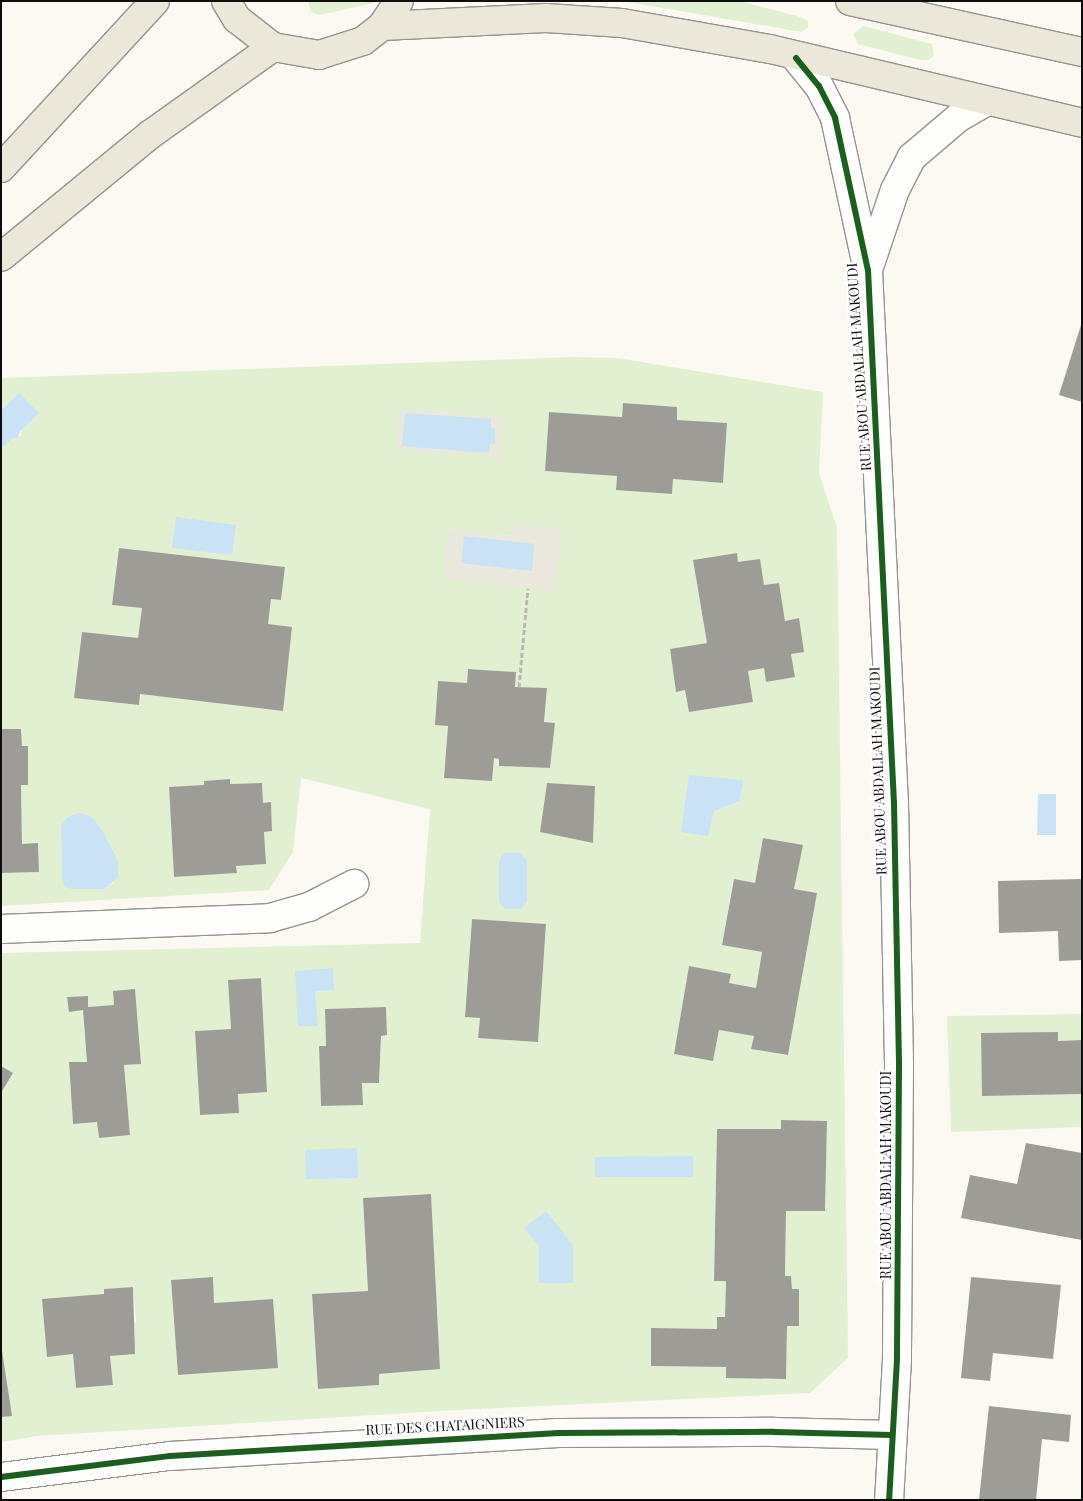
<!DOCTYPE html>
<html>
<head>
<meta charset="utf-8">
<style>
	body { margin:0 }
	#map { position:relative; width:1083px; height:1501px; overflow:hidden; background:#fbf9f1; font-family:"Playfair Display",serif }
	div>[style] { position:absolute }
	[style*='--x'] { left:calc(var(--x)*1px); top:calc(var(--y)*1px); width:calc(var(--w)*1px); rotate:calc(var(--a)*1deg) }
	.green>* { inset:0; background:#e2f0d2 }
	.plaza>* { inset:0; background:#ebe8dd }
	.water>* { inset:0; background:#c9e2f4 }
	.building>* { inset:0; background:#9e9c97 }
	.path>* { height:3px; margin-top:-1.5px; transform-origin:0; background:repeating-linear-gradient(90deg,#b8b8b6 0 5px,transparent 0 7.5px) }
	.roads { filter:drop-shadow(1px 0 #949390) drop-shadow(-1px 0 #949390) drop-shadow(0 1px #949390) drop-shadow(0 -1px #949390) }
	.minor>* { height:28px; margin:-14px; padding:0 14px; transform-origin:14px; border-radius:14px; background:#fefefd }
	.major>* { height:28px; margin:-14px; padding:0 14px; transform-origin:14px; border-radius:14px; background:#ebe8d9 }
	.cycleway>* { height:6px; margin:-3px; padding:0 3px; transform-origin:3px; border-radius:3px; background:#1b5e20 }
	span { translate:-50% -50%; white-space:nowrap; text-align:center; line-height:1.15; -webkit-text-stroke:5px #fff; paint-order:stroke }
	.street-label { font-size:14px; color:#0d0d0d }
	.frame { position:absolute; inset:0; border:2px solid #0d0d0d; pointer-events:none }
</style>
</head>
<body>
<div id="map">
	<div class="green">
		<div style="clip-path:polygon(308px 1px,382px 1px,320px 15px,311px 12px)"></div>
		<div style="clip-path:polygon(622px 1px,739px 1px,797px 16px,808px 21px,808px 27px,802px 32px)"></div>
		<div style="clip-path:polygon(863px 26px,932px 44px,934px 55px,929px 60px,921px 60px,858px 44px,853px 34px)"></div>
		<div style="clip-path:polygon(evenodd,574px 357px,617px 358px,823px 392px,819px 473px,837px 528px,848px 1358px,810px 1393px,457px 1410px,37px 1436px,1px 1442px,1px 1093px,13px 1074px,1px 1066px,1px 953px,420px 943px,430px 809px,301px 778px,293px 852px,269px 890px,1px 906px,1px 873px,39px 872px,38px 844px,22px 844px,21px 785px,28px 785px,28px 747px,22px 746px,21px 729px,1px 729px,1px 449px,14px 437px,21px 436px,19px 393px,1px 410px,1px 378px,574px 357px,623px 403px,677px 407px,677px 420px,727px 424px,723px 483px,673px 479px,672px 494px,616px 490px,617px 476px,545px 471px,549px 412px,622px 417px,623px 403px,574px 357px,514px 524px,555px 591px,448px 529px,513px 536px,514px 524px,574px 357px,120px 548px,285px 567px,281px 600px,271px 599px,268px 624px,292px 627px,282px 711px,140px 694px,138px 705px,74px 698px,138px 638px,142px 608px,112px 605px,120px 548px,574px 357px,736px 553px,738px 562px,764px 585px,779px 583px,785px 621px,798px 618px,791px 654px,795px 677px,767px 681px,764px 668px,748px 671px,753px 702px,689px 712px,685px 690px,676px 691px,670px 650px,707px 643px,693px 560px,736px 553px,574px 357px,468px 669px,516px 672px,515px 687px,547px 689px,544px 722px,555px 723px,550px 768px,499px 766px,499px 759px,494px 758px,492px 781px,445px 778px,448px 726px,467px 683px,468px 669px,574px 357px,230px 779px,230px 784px,262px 783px,263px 803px,271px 803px,272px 831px,264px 832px,265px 864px,236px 866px,237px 873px,174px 877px,169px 788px,204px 785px,204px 781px,230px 779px,574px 357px,743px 780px,740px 801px,714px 811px,743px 780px,574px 357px,547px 784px,595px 786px,593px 843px,540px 832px,547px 784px,574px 357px,61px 825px,102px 830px,118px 860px,113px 884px,92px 889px,62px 880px,61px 825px,574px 357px,763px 838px,802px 845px,794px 889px,817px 893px,788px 1055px,752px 1049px,754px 1036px,719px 1030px,713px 1061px,674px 1054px,689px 967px,731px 974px,729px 983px,756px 988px,762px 952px,722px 945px,733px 880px,755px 883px,763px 838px,574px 357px,472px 919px,546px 924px,538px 1042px,478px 1038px,480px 1018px,465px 1016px,472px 919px,574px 357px,333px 968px,334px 989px,315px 991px,333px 968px,574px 357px,260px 978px,267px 1092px,238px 1094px,239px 1113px,200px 1115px,195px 1031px,231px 1029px,228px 980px,260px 978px,574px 357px,113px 991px,140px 1064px,124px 1065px,130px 1135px,99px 1138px,97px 1122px,73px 1124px,69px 1063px,87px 1062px,83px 1010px,69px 1011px,67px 997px,87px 996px,88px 1007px,114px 1005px,113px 991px,574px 357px,386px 1007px,387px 1035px,381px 1036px,379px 1083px,362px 1083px,363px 1105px,321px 1106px,319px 1046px,326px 1046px,325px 1009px,386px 1007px,574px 357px,781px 1120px,827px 1121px,825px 1211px,786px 1211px,785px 1276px,791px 1276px,792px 1289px,799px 1289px,787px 1326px,786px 1379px,726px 1378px,726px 1367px,651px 1366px,652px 1328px,717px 1329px,725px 1317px,726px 1281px,714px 1281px,717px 1129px,781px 1129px,781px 1120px,574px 357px,430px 1194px,440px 1369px,379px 1374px,379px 1385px,318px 1389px,312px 1294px,368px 1291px,363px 1198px,430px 1194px,574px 357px,539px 1246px,573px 1282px,539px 1283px,539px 1246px,574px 357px,212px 1277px,214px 1303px,273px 1299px,278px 1368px,178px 1375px,171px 1280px,212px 1277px,574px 357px,133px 1287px,136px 1322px,132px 1323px,134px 1354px,110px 1356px,113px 1385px,76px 1388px,73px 1354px,47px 1356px,43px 1300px,104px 1294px,104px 1289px,133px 1287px)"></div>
		<div style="clip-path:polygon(1082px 1014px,1082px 1040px,1058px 1041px,982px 1095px,1082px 1094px,1082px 1127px,951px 1132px,947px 1016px)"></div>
	</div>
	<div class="plaza">
		<div style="clip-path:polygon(evenodd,400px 409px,503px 417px,501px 457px,397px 449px,400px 409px,405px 413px,491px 419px,491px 428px,495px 429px,494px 443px,490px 443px,488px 453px,405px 413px)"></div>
		<div style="clip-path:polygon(514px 524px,562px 529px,555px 591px,443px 579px,448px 529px,512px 536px)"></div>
	</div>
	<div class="water">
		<div style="clip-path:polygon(19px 393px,39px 413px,20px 431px,18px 438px,13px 438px,1px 449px,1px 410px)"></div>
		<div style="clip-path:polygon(405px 413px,491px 419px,491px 428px,495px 429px,495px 444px,490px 443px,489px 453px,402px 446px)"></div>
		<div style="clip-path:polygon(176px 517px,236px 525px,232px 555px,172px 548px)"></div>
		<div style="clip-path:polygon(464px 536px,534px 544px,532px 571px,461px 563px)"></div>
		<div style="clip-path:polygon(689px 775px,743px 780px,740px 801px,714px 811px,708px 836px,681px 832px)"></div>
		<div style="clip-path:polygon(1038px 794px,1056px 794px,1056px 835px,1037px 835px)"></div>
		<div style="clip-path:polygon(80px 813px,92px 817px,102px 830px,118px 860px,118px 878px,104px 889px,72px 889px,65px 887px,62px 880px,61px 826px,67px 817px)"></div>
		<div style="clip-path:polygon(504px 853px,521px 853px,527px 861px,527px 901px,521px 909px,504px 909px,499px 901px,499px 861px)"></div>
		<div style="clip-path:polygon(333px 968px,334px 990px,315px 991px,318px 1026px,298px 1026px,295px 971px)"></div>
		<div style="clip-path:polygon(357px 1148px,358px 1178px,306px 1179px,305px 1150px)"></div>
		<div style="clip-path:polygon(693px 1156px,693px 1177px,595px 1177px,595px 1157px)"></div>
		<div style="clip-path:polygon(546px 1211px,573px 1245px,573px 1283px,539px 1283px,539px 1246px,524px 1228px)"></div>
	</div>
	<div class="building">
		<div style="clip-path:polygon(1081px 325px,1082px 325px,1082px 402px,1059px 395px)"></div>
		<div style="clip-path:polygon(623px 403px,677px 407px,677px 420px,727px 423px,723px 483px,673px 479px,672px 494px,616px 490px,617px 476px,545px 471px,549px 412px,622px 417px)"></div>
		<div style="clip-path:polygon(119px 548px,285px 567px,281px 600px,271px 599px,268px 624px,292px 627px,283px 711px,140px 694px,139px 705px,74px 698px,82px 632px,138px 638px,142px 608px,112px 605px)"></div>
		<div style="clip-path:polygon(737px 553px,738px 562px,760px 559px,764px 585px,779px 583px,785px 621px,799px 618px,804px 652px,791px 654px,795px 677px,766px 682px,764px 668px,748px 671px,753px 702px,689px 712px,685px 690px,676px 692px,670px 649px,707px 643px,693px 560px)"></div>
		<div style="clip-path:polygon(468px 669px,516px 672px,515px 687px,547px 688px,544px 722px,555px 723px,550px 768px,499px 766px,499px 759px,494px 758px,492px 781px,444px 778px,448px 726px,435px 725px,438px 681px,467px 683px)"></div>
		<div style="clip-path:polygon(1px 729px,21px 729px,22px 746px,28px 746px,28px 785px,21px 785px,22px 844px,38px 843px,39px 872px,1px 873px)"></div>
		<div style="clip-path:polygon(230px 779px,230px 784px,262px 783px,263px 803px,271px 802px,272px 831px,264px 832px,266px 864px,236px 866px,237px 873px,174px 877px,169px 787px,204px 785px,204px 781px)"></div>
		<div style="clip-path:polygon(547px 783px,595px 786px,593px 843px,540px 832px)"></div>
		<div style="clip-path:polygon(763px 838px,803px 845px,794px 889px,817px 893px,788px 1055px,751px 1049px,754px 1036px,719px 1030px,713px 1061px,674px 1054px,689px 966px,731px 974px,729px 983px,756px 988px,762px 952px,722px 945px,734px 879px,755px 883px)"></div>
		<div style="clip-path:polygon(1082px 879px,1082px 960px,1059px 961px,1058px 931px,999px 933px,998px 881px)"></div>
		<div style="clip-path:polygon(472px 919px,546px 924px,538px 1042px,478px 1038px,480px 1018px,465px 1017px)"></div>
		<div style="clip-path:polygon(261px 978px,267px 1092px,238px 1094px,239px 1113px,200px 1115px,195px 1031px,231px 1029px,228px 980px)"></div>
		<div style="clip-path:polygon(135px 989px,141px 1064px,124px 1065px,130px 1135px,99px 1138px,97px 1122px,73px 1124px,69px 1062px,87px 1062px,83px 1010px,69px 1012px,67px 997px,88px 996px,88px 1007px,114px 1005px,113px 991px)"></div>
		<div style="clip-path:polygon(386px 1007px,387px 1035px,381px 1036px,379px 1083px,362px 1083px,363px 1105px,321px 1106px,319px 1046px,326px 1046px,325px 1009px)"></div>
		<div style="clip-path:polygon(1058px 1032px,1058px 1041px,1082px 1040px,1082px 1094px,982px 1096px,981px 1033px)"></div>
		<div style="clip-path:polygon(1px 1066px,13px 1073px,1px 1093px)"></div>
		<div style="clip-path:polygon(781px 1120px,827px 1121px,825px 1211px,786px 1211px,785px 1276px,791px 1276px,792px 1289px,799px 1289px,799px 1326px,787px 1326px,786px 1379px,726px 1378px,726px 1367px,651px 1366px,651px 1328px,717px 1329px,717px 1317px,725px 1317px,726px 1281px,714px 1281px,717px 1129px,781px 1129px)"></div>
		<div style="clip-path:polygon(1026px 1143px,1082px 1153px,1082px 1240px,961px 1218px,970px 1175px,1017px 1184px)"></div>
		<div style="clip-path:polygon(431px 1194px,440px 1369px,379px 1374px,379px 1385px,318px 1389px,312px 1294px,368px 1291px,363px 1198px)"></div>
		<div style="clip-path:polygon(213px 1277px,214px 1303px,273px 1299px,278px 1368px,178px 1375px,171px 1280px)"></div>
		<div style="clip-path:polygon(971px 1277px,1061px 1285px,1053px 1359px,993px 1353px,990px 1381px,961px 1378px)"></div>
		<div style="clip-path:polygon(133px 1287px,135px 1354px,110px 1356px,113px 1385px,76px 1388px,73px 1354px,47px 1357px,42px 1299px,104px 1294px,104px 1289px)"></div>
		<div style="clip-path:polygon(1px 1344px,12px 1416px,1px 1417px)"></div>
		<div style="clip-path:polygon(989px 1406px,1071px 1415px,1069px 1442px,1042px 1439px,1036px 1500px,979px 1500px)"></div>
	</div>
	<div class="path">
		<div style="--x:519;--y:687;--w:99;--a:-84.8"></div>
	</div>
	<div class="roads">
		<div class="minor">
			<div style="--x:796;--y:58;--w:36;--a:51"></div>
			<div style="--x:819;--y:86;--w:36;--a:63"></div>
			<div style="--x:835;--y:118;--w:156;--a:77.8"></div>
			<div style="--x:868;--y:270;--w:534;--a:87.21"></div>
			<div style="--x:894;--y:803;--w:263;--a:88.9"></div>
			<div style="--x:899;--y:1066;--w:293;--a:90.4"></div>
			<div style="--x:897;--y:1359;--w:141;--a:93.2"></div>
			<div style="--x:868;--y:270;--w:84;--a:-71.4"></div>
			<div style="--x:895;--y:190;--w:37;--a:-63"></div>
			<div style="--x:912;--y:157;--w:60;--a:-40.3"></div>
			<div style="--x:958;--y:118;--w:32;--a:-30"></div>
			<div style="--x:1;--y:929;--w:269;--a:-2.3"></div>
			<div style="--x:270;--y:918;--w:41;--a:-15.8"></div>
			<div style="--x:309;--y:907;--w:51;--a:-27.1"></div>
			<div style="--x:1;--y:1477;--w:170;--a:-7.1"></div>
			<div style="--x:170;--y:1456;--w:389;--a:-3.4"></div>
			<div style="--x:558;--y:1433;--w:216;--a:-0.3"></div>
			<div style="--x:774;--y:1432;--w:118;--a:1.5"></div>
		</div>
		<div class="major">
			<div style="--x:226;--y:1;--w:21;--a:59"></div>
			<div style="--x:237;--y:19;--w:46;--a:37.9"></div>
			<div style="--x:273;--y:47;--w:47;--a:9.9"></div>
			<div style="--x:319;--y:55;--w:46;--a:-17.7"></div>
			<div style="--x:363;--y:41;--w:24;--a:-38"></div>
			<div style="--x:382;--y:26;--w:30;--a:-56"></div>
			<div style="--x:850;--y:1;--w:238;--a:12.4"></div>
			<div style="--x:382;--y:26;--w:164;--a:-2.8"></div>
			<div style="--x:546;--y:18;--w:76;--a:3.8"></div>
			<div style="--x:622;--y:23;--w:150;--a:10"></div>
			<div style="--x:770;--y:49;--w:321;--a:13.3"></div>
			<div style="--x:1;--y:168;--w:227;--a:-47.3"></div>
			<div style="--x:1;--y:257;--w:194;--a:-39.4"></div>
			<div style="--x:151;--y:134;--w:150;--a:-35.5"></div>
		</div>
	</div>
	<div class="cycleway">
		<div style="--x:796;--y:58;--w:36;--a:51"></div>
		<div style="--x:819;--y:86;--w:36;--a:63"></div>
		<div style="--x:835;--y:118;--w:156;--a:77.8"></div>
		<div style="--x:868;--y:270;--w:534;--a:87.21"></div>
		<div style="--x:894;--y:803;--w:263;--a:88.9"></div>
		<div style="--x:899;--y:1066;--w:293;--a:90.4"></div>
		<div style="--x:897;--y:1359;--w:141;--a:93.2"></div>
		<div style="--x:1;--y:1477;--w:170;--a:-7.1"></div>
		<div style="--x:170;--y:1456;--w:389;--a:-3.4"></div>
		<div style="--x:558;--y:1433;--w:216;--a:-0.3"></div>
		<div style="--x:774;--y:1432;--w:118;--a:1.5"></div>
	</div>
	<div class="street-label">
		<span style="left:859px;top:367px;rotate:-94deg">RUE ABOU ABDALLAH MAKOUDI</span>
		<span style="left:878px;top:771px;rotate:-92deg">RUE ABOU ABDALLAH MAKOUDI</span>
		<span style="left:886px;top:1175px;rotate:-90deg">RUE ABOU ABDALLAH MAKOUDI</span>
		<span style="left:445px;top:1426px;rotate:-3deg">RUE DES CHATAIGNIERS</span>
	</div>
	<div class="frame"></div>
</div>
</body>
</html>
